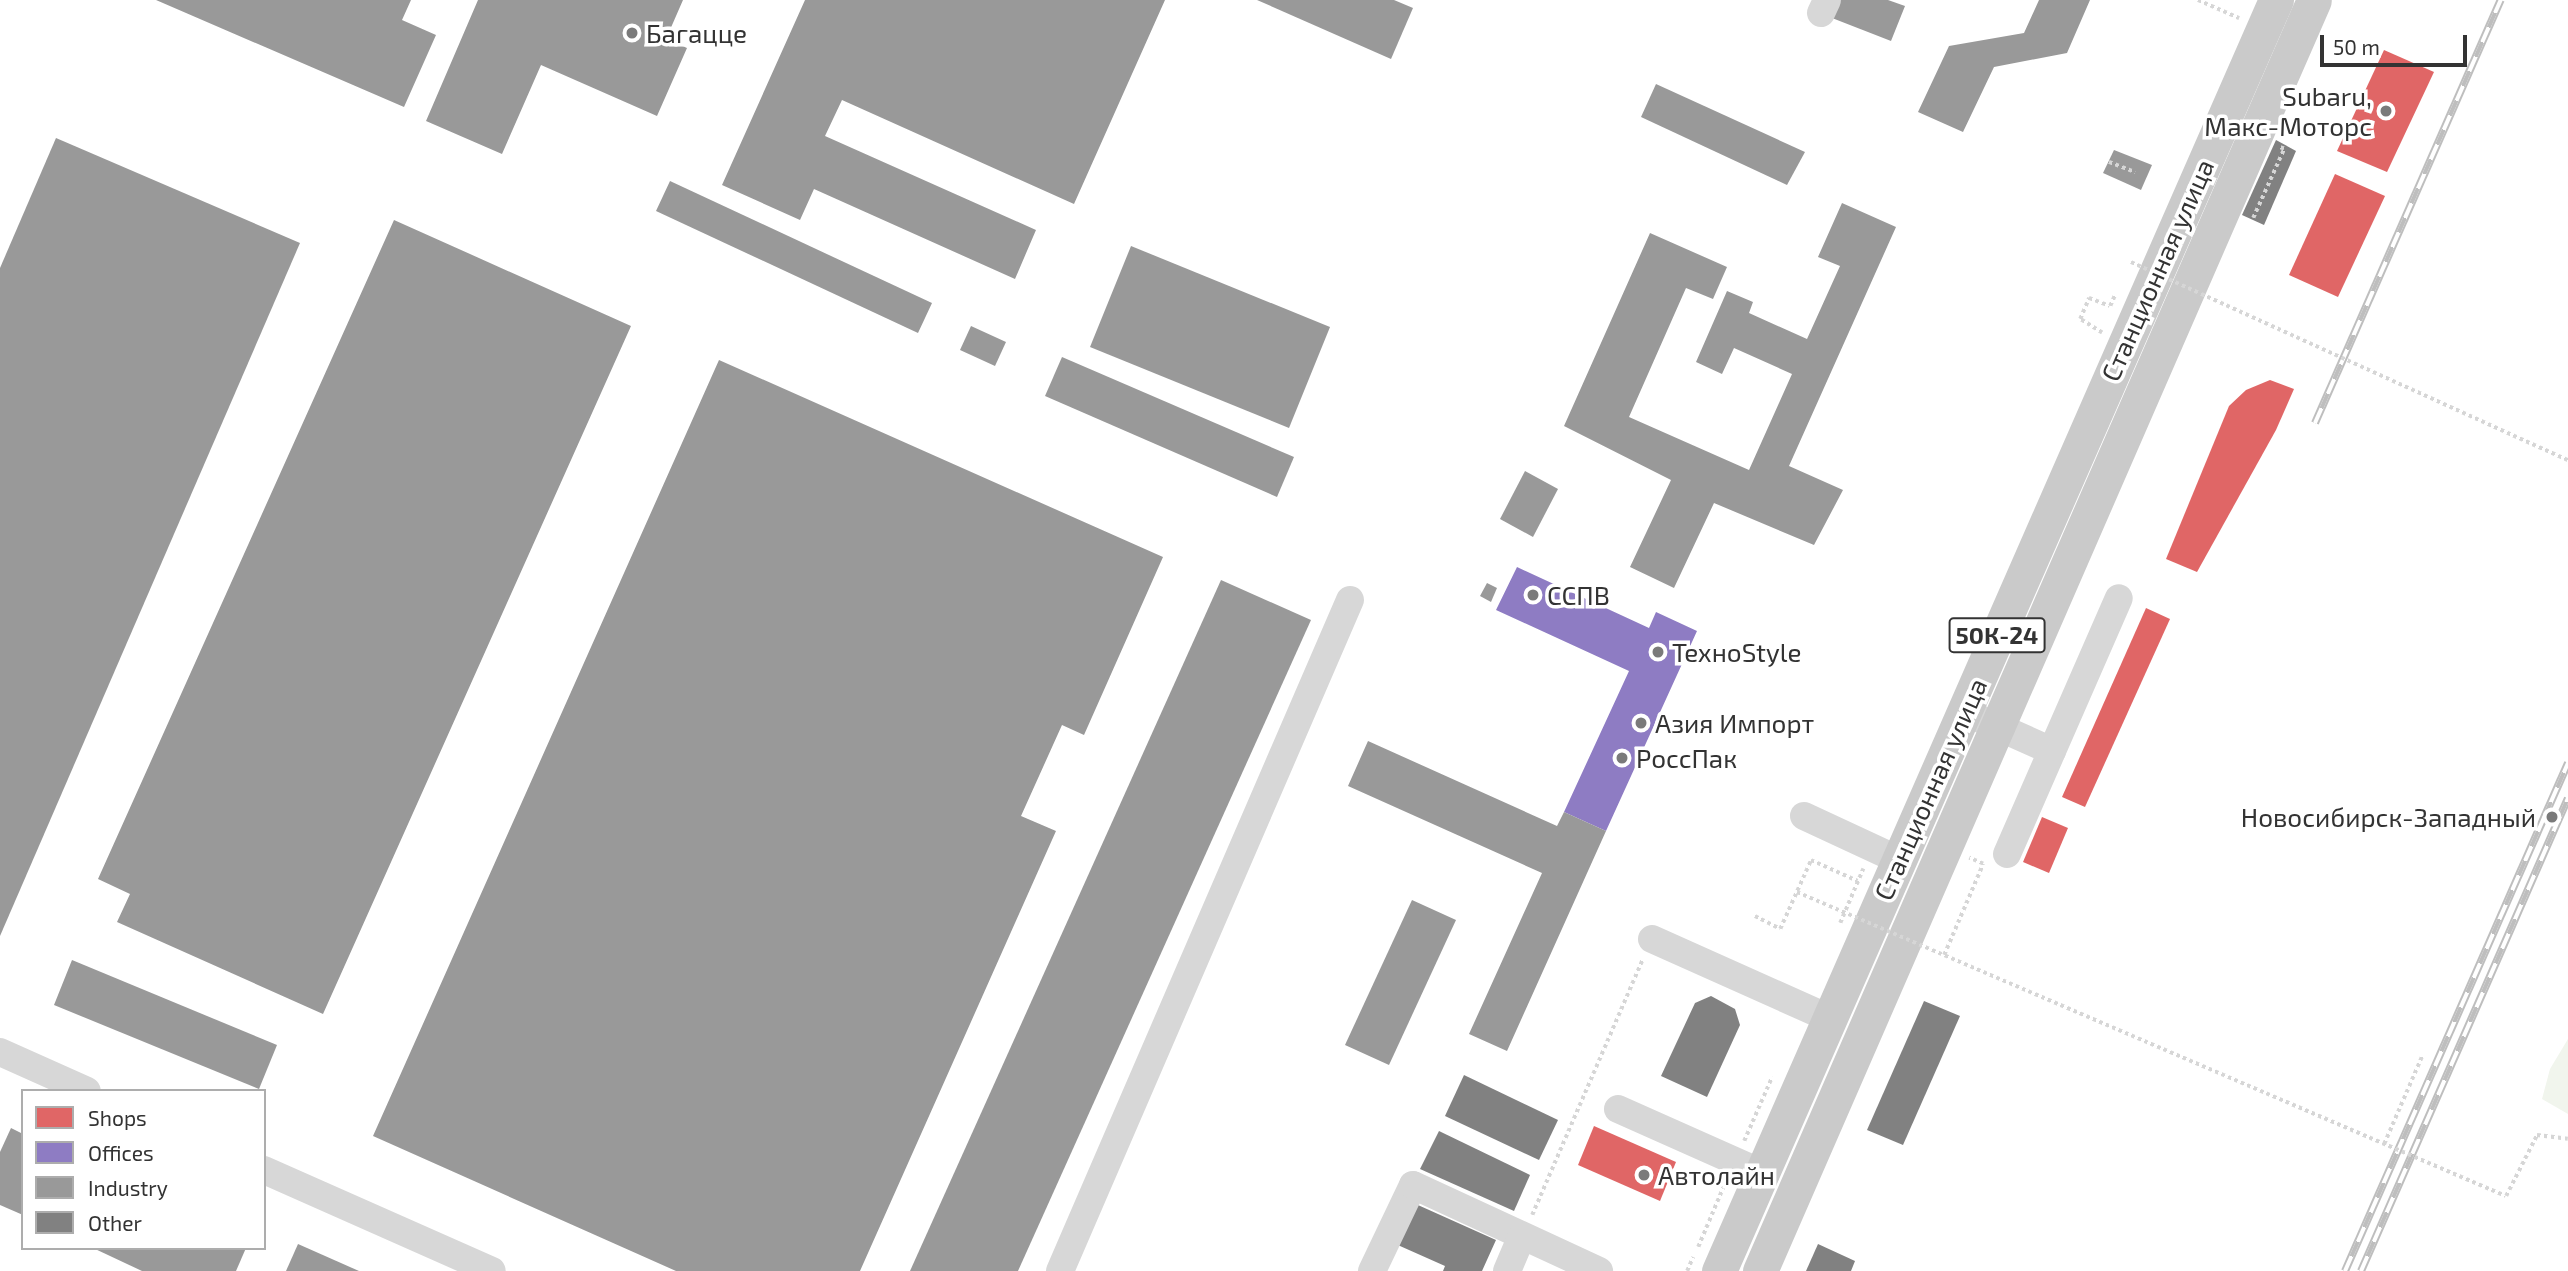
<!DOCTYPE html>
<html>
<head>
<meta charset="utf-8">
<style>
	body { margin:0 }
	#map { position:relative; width:2568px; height:1271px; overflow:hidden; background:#fff; font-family:"Exo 2",sans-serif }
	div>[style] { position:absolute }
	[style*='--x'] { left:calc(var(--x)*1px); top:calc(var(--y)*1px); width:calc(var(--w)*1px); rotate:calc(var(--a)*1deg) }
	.green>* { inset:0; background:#f1f5ed }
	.shops>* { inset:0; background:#e06666 }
	.offices>* { inset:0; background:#8e7cc3 }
	.industry>* { inset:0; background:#999 }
	.building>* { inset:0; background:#818181 }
	.path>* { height:3.5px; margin-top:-1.75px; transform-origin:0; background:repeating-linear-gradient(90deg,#d6d6d6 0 3.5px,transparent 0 7px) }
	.minor>* { height:28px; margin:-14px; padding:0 14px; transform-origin:14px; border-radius:14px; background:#d7d7d7 }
	.major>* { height:35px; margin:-17.5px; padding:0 17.5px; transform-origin:17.5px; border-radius:17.5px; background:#cacaca }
	.rail>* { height:8px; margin-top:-4px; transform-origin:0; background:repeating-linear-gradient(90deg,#fff 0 16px,#bebebe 0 32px); box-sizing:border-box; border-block:2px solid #bebebe }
	.path-bridge>* { height:3.5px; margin-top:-1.75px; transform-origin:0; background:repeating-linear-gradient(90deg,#d6d6d6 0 3.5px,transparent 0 7px) }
	.dots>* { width:19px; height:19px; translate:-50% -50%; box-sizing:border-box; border:4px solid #fff; border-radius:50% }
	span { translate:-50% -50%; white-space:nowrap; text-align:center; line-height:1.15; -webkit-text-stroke:7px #fff; paint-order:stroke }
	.shield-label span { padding:2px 5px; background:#fff; border:2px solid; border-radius:5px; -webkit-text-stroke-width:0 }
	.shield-label { font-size:24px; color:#333; font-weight:700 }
	.poi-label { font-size:26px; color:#333 }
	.left { translate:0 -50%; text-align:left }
	.right { translate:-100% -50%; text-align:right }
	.street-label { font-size:26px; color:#333 }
	.legend { position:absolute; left:21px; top:1089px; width:245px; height:161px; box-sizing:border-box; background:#fff; border:2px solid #adadad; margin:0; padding:9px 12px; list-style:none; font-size:21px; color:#333 }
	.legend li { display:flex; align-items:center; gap:14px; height:35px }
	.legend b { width:35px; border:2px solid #adadad }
	.scale { position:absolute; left:2320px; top:35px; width:147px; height:32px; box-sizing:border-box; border:4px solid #333; border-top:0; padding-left:9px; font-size:21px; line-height:24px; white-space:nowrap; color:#333; -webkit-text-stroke:5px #fff; paint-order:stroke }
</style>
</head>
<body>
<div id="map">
	<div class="green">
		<div style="clip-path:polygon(2568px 1039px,2568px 1114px,2542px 1099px,2550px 1069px)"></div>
	</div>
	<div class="shops">
		<div style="clip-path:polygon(2384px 50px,2434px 72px,2387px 172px,2337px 151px)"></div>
		<div style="clip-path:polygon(2335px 174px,2385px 196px,2338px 297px,2289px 275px)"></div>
		<div style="clip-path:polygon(2270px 380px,2294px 389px,2276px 430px,2197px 572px,2166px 559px,2229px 406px,2246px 390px)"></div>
		<div style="clip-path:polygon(2146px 608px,2170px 619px,2085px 807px,2062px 797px)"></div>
		<div style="clip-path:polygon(2042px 817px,2068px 828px,2049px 873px,2023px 862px)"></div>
		<div style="clip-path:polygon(1594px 1126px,1676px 1162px,1660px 1201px,1578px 1165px)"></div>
	</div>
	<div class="offices">
		<div style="clip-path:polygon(1517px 567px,1649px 628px,1656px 612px,1697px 631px,1606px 831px,1564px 812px,1629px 671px,1496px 610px)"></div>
	</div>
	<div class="industry">
		<div style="clip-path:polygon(156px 0,411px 0,402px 20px,436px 35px,404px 107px)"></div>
		<div style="clip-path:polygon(478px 0,683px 0,666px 39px,687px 48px,657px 116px,541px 65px,502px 154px,426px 121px)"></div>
		<div style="clip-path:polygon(805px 0,1165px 0,1074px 204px,842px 100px,825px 136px,1036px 230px,1015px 279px,814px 189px,800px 220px,722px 185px)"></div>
		<div style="clip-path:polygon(1257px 0,1394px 0,1413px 8px,1391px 59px)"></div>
		<div style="clip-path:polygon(1840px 0,1888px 0,1905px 6px,1891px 41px,1832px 18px)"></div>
		<div style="clip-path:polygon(2039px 0,2090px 0,2067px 53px,1994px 67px,1963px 132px,1918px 112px,1949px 46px,2024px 33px)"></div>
		<div style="clip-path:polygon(1656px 84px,1805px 152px,1787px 185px,1641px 117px)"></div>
		<div style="clip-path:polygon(56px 138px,300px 243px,0 936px,0 268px)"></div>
		<div style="clip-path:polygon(2114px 150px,2152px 165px,2141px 190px,2103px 173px)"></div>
		<div style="clip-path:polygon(670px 181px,932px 303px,918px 333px,656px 211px)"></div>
		<div style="clip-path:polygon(1842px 203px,1896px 227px,1789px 466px,1843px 490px,1814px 545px,1714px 503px,1674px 588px,1630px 567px,1671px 480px,1564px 426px,1650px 233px,1727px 267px,1713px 299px,1686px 288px,1629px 417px,1749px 470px,1792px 374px,1734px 348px,1722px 374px,1696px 362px,1727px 291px,1753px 302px,1749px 313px,1807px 339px,1840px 266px,1818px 257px)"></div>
		<div style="clip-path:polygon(394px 220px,631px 326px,323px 1014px,117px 922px,130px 894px,98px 879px)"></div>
		<div style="clip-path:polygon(1131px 246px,1330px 327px,1289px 428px,1090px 347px)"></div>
		<div style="clip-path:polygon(971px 326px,1006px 342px,995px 366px,960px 350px)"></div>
		<div style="clip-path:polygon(1062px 357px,1294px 457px,1277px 497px,1045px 396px)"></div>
		<div style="clip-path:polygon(719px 360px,1163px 557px,1084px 735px,1062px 725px,1021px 816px,1056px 831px,860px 1271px,676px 1271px,373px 1136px)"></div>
		<div style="clip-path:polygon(1525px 471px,1558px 489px,1533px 537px,1500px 519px)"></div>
		<div style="clip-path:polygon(1221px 580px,1311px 620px,1018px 1271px,910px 1271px)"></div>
		<div style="clip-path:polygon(1487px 583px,1497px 588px,1491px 602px,1480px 596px)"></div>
		<div style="clip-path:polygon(1368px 741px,1557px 826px,1564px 812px,1606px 831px,1507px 1051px,1469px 1034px,1542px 873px,1348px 786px)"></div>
		<div style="clip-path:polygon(1412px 900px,1456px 920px,1389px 1065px,1345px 1045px)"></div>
		<div style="clip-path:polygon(72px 960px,277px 1045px,259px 1089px,54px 1005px)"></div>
		<div style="clip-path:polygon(11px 1128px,23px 1134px,23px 1215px,0 1205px,0 1152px)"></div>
		<div style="clip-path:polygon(298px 1244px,359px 1271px,286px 1271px)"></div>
		<div style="clip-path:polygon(93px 1248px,246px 1248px,236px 1271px,142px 1271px)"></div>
	</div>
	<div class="building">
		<div style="clip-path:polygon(2276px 140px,2296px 151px,2264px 225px,2242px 215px)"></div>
		<div style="clip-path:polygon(1711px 996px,1735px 1009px,1740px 1025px,1707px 1097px,1661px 1076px,1695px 1003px)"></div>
		<div style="clip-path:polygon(1924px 1001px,1960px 1016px,1903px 1145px,1867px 1130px)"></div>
		<div style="clip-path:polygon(1464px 1075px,1558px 1120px,1539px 1160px,1445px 1116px)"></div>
		<div style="clip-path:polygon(1439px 1131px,1530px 1175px,1514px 1211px,1420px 1169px)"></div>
		<div style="clip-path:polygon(1409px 1201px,1496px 1240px,1482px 1271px,1443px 1271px,1445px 1266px,1391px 1242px)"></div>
		<div style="clip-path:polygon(1818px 1244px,1855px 1261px,1851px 1271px,1806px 1271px)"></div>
	</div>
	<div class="path">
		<div style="--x:2198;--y:0;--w:45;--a:23.7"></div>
		<div style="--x:2109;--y:162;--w:28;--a:21"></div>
		<div style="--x:2253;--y:218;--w:76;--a:-65.8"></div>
		<div style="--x:2284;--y:149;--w:6;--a:-162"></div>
		<div style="--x:2102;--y:333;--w:26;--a:-148"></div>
		<div style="--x:2080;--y:319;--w:23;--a:-67"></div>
		<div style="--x:2089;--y:298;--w:22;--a:21"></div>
		<div style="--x:2110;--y:306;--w:12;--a:-66"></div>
		<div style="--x:1755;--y:916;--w:28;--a:27"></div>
		<div style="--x:1780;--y:929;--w:76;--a:-65.8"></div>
		<div style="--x:1811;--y:860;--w:51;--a:24.1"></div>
		<div style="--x:1840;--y:923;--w:59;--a:-66.9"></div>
		<div style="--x:1944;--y:955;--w:99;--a:-66.8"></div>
		<div style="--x:1983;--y:864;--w:15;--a:-157"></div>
		<div style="--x:1744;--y:1141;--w:70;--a:-66.4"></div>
		<div style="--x:2384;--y:1144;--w:96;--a:-66.6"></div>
		<div style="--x:2506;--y:1196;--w:68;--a:-63.1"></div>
		<div style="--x:2537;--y:1135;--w:31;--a:7"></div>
		<div style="--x:1532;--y:1215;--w:279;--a:-66.6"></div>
		<div style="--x:1698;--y:1247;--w:69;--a:-67.1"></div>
		<div style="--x:1687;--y:1271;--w:15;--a:-67"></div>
	</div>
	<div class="minor">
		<div style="--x:1821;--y:13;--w:14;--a:-65"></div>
		<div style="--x:1978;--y:718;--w:81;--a:24"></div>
		<div style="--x:1804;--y:816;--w:105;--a:24.9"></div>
		<div style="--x:2007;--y:854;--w:279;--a:-66.4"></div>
		<div style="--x:1652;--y:939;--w:196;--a:24.1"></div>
		<div style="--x:0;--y:1052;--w:95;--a:24.1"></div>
		<div style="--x:1618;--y:1109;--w:158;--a:24"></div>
		<div style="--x:264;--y:1170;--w:249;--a:23.9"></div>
		<div style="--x:1060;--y:1271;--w:731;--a:-66.63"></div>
		<div style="--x:1372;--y:1271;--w:95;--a:-64.5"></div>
		<div style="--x:1413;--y:1185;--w:205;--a:24.8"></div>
		<div style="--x:1507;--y:1271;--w:38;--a:-67"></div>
	</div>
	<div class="major">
		<div style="--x:1719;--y:1271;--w:1388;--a:-66.34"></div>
		<div style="--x:1760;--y:1271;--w:1386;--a:-66.45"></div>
	</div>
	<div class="rail">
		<div style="--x:2315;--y:423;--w:462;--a:-66.3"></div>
		<div style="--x:2345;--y:1271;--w:555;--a:-66.3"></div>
		<div style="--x:2361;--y:1271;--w:516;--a:-66.36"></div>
	</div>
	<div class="path-bridge">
		<div style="--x:2131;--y:262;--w:480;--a:24.4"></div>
		<div style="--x:1797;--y:892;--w:771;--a:23.21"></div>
	</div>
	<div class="dots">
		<div style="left:632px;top:33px;background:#7a7a7a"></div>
		<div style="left:2386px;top:111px;background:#7a7a7a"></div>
		<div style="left:1533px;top:595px;background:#7a7a7a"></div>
		<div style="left:1658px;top:652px;background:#7a7a7a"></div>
		<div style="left:1641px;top:723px;background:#7a7a7a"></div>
		<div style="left:1622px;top:758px;background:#7a7a7a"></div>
		<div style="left:2552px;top:817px;background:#7a7a7a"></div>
		<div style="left:1644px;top:1175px;background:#7a7a7a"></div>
	</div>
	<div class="shield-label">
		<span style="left:1997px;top:635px">50К-24</span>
	</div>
	<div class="poi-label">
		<span class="left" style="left:646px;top:33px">Багацце</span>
		<span class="right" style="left:2372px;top:111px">Subaru,<br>Макс-Моторс</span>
		<span class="left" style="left:1547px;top:595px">ССПВ</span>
		<span class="left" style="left:1672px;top:652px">ТехноStyle</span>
		<span class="left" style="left:1655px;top:723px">Азия Импорт</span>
		<span class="left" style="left:1636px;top:758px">РоссПак</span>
		<span class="right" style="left:2536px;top:817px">Новосибирск-Западный</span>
		<span class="left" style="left:1658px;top:1175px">Автолайн</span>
	</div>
	<div class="street-label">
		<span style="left:2157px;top:270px;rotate:-66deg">Станционная улица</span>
		<span style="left:1930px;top:789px;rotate:-66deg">Станционная улица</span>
	</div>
	<ul class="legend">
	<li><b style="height:19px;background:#e06666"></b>Shops</li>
	<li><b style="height:19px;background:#8e7cc3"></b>Offices</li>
	<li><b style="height:19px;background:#999"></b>Industry</li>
	<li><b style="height:19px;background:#818181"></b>Other</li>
	</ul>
	<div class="scale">50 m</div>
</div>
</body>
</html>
